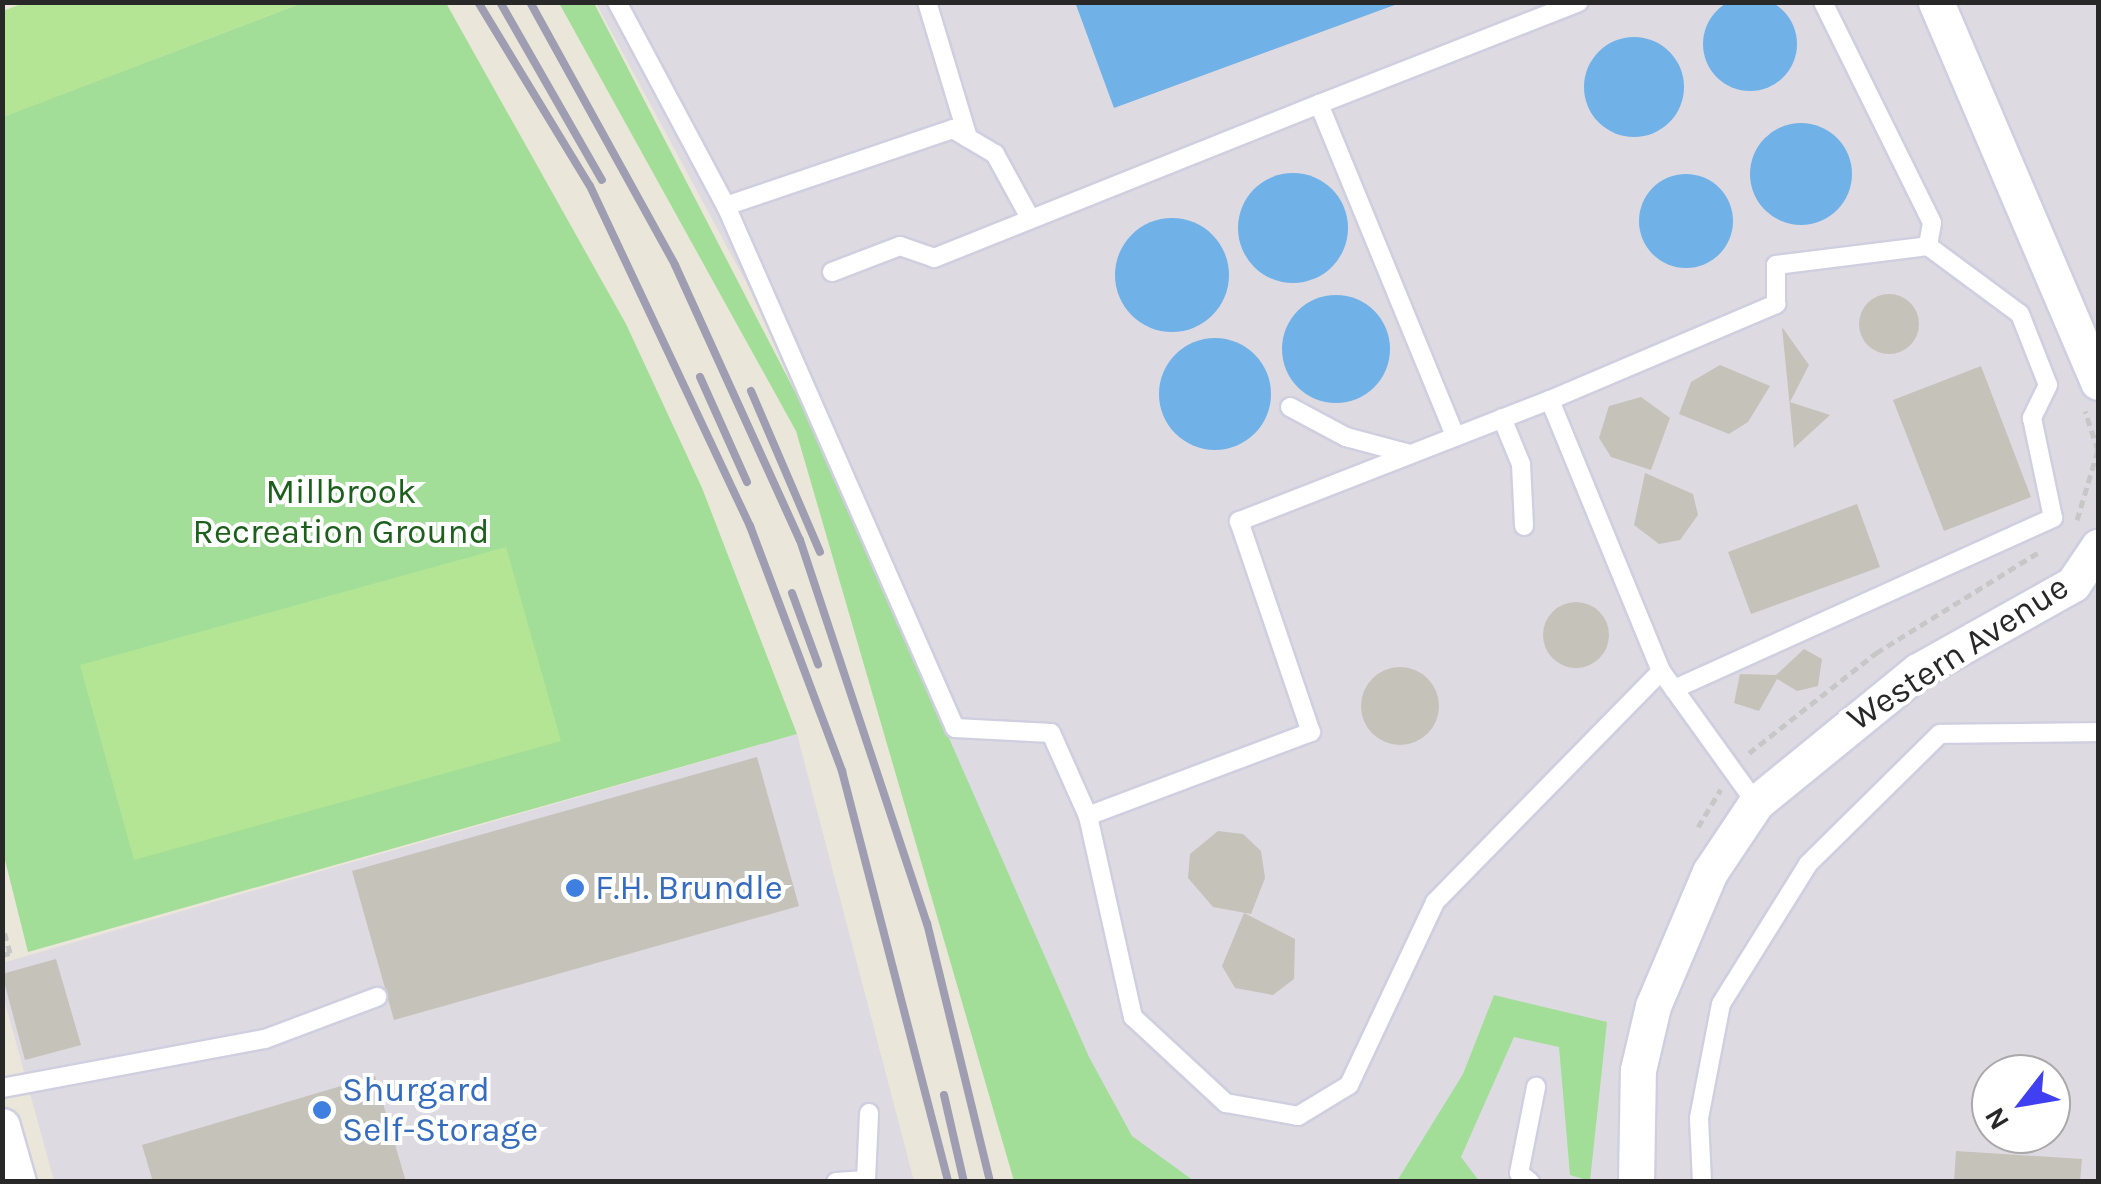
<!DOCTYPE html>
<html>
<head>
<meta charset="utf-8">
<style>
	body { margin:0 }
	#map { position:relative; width:2101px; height:1184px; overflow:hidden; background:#eae6d9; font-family:Karla,sans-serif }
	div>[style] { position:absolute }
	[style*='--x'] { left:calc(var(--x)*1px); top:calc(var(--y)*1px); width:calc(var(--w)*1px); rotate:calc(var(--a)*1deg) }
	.industrial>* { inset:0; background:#dedae2 }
	.green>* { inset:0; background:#a2de98 }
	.pitch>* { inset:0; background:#b3e594 }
	.water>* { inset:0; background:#70b1e8 }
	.round { border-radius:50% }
	.building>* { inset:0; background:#c5c2b9 }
	.path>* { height:5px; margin-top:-2.5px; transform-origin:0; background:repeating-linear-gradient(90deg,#c7c7c7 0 8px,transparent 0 13px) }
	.roads { filter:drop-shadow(2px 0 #cfcfe0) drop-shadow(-2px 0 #cfcfe0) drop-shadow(0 2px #cfcfe0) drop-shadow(0 -2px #cfcfe0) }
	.lane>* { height:18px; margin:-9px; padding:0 9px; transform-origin:9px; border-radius:9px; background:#fff }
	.street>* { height:35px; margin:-17.5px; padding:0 17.5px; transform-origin:17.5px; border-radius:17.5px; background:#fff }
	.rail>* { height:8px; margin:-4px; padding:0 4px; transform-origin:4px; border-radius:4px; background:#9e9db1 }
	.dots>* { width:28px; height:28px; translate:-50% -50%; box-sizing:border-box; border:5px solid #fff; border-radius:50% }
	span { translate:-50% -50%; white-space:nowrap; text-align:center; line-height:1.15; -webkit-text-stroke:8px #fff; paint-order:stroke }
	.park-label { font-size:35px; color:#1d601c }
	.street-label { font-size:35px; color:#282828 }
	.shop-label { font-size:35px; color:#366cbe }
	.left { translate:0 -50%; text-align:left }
	.frame { position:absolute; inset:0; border:5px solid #282828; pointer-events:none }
	.north { position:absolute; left:1971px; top:1054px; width:100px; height:100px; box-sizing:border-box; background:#fff; border:2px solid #a9a9a9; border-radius:50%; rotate:239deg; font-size:28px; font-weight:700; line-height:40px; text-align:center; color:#282828 }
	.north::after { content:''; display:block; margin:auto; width:35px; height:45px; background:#403ff1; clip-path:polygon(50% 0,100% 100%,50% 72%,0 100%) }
</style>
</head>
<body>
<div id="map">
	<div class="industrial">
		<div style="clip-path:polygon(evenodd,596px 3px,2098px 3px,2098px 1181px,1076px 1181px,962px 786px,769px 325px,596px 3px,1991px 1074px,2051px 1074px,2051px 1134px,1991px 1134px,1991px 1074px)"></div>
		<div style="clip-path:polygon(797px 734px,914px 1181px,54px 1181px,3px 995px,2px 963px)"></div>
	</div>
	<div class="green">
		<div style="clip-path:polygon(302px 3px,446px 3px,626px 324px,702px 488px,797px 734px,28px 952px,2px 848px,2px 117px)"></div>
		<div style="clip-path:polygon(559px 3px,594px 3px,808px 417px,1089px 1057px,1132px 1136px,1194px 1181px,1014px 1181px,796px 431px)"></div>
		<div style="clip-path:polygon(1494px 995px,1607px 1022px,1590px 1181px,1570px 1175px,1559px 1047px,1514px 1037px,1461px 1157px,1479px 1181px,1397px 1181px,1463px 1074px)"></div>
	</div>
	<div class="pitch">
		<div style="clip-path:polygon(26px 2px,302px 2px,302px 3px,3px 117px,3px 11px)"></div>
		<div style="clip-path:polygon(506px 547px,561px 741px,134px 860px,80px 665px)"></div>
	</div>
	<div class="water">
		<div class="round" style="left:1703px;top:-3px;width:94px;height:94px"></div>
		<div style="clip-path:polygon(1075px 2px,1400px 2px,1400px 3px,1114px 108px)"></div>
		<div class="round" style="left:1584px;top:37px;width:100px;height:100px"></div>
		<div class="round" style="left:1750px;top:123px;width:102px;height:102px"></div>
		<div class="round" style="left:1238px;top:173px;width:110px;height:110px"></div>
		<div class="round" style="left:1639px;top:174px;width:94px;height:94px"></div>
		<div class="round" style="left:1115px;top:218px;width:114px;height:114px"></div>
		<div class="round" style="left:1282px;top:295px;width:108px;height:108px"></div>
		<div class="round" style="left:1159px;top:338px;width:112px;height:112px"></div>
	</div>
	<div class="building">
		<div class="round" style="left:1859px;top:294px;width:60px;height:60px"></div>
		<div style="clip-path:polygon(1782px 327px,1809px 365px,1790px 402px,1830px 415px,1794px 448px)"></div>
		<div style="clip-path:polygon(1720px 365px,1770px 386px,1748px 422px,1729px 434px,1679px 414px,1691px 382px)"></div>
		<div style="clip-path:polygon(1981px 366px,2031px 497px,1944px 531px,1893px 400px)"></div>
		<div style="clip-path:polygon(1641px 397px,1670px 418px,1651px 470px,1611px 457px,1599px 438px,1609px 406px)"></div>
		<div style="clip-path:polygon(1645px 473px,1693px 494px,1698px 515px,1680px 540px,1659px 544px,1634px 525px)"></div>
		<div style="clip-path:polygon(1857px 504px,1880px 567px,1751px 614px,1728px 552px)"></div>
		<div class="round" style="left:1543px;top:602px;width:66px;height:66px"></div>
		<div style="clip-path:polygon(1804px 649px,1822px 659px,1818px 686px,1797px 691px,1777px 679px,1759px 711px,1734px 703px,1740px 674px,1776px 675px)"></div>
		<div class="round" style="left:1361px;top:667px;width:78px;height:78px"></div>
		<div style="clip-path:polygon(757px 757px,799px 906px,394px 1020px,352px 871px)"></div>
		<div style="clip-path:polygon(1218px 831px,1243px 834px,1261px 851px,1265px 878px,1251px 914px,1213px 907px,1188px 878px,1190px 854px)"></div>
		<div style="clip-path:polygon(1244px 913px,1295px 939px,1294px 979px,1273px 995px,1235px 988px,1222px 966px)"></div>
		<div style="clip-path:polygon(56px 959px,81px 1045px,25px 1060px,2px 974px)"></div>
		<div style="clip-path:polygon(375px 1076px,406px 1182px,153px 1182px,142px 1145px)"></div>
		<div style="clip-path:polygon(1956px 1151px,2082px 1159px,2080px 1182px,1954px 1182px)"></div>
	</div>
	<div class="path">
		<div style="--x:2077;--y:520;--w:73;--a:-73.3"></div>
		<div style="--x:2098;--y:450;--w:41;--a:-108.4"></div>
		<div style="--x:1749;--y:753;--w:162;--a:-38.2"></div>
		<div style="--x:1876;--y:653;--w:192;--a:-31.8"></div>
		<div style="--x:1698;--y:827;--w:44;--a:-58.8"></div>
		<div style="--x:2;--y:955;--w:8;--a:-14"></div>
		<div style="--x:10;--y:953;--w:23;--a:-105"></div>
	</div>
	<div class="roads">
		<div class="lane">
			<div style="--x:617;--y:2;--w:231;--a:61.9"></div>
			<div style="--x:927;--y:2;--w:142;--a:73.2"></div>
			<div style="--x:1823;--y:2;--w:246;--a:63.7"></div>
			<div style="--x:1932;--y:223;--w:23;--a:100"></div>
			<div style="--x:1319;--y:104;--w:279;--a:-21.4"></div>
			<div style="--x:1029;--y:216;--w:71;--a:-118.7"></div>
			<div style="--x:995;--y:154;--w:49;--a:-149.2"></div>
			<div style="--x:953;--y:129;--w:240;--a:161.3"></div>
			<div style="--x:726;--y:206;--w:570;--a:66.31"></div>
			<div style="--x:955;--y:728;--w:96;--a:3"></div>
			<div style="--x:1051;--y:733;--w:91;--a:66"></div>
			<div style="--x:832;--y:272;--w:73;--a:-20.9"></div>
			<div style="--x:900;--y:246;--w:36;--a:19"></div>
			<div style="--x:934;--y:258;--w:415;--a:-21.8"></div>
			<div style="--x:1319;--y:104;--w:359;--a:67.7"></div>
			<div style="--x:1550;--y:400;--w:246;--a:-23"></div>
			<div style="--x:1776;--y:304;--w:39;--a:-90"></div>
			<div style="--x:1776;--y:265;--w:153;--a:-7.1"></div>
			<div style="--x:1928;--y:246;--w:114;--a:36.5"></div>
			<div style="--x:2020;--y:314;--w:76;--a:68.5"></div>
			<div style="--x:2048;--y:385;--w:37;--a:116"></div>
			<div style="--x:2032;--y:418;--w:102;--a:78.1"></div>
			<div style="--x:2053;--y:518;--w:416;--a:155.7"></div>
			<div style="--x:1290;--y:407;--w:64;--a:28.2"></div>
			<div style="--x:1346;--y:437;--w:66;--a:14.9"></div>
			<div style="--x:1502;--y:418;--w:50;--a:67.6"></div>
			<div style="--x:1521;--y:464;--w:62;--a:87.2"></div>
			<div style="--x:1661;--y:671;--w:293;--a:-112.3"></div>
			<div style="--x:1550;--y:400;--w:334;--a:158.7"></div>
			<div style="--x:1239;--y:521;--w:223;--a:71.2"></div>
			<div style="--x:1311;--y:732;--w:238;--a:159.4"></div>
			<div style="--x:1088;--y:816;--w:206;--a:77.4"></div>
			<div style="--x:1133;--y:1017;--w:127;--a:42.8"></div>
			<div style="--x:1226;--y:1103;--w:73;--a:10.2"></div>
			<div style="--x:1298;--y:1116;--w:60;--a:-31.3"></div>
			<div style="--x:1349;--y:1085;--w:202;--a:-64.8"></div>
			<div style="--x:1435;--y:902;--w:323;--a:-45.6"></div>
			<div style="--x:1661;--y:671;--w:163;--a:54.3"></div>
			<div style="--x:2;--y:1088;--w:268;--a:-10.6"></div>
			<div style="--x:265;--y:1039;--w:120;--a:-20.6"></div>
			<div style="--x:836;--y:1182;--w:30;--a:-4"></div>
			<div style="--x:866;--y:1180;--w:67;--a:-87.4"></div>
			<div style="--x:1530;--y:1182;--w:14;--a:-141"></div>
			<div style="--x:1519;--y:1173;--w:88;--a:-78.8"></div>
			<div style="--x:1702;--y:1182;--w:64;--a:-92.7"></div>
			<div style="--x:1699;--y:1118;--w:116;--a:-79.1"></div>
			<div style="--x:1721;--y:1004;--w:165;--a:-58.1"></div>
			<div style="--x:1808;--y:864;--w:185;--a:-44.6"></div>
			<div style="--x:1940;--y:734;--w:158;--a:-0.7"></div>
		</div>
		<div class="street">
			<div style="--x:1936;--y:2;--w:413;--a:66.9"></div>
			<div style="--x:2;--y:1126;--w:58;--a:74.1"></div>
			<div style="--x:1636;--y:1182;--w:112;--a:-89"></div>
			<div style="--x:1638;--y:1070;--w:66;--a:-76.8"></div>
			<div style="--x:1653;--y:1006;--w:146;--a:-67"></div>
			<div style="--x:1710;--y:872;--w:83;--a:-56.3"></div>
			<div style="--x:1756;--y:803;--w:209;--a:-39.2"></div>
			<div style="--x:1918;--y:671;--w:178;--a:-29.3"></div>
			<div style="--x:2073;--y:584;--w:45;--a:-56"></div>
		</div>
	</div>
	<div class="rail">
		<div style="--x:478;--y:2;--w:215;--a:58.7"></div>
		<div style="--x:590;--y:186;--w:376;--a:64.8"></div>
		<div style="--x:750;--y:526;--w:262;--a:69.4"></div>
		<div style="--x:842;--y:771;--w:424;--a:75.5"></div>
		<div style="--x:500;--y:2;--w:205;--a:60.2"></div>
		<div style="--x:530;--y:2;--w:300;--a:61.1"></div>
		<div style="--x:675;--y:265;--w:302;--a:65.6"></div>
		<div style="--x:800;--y:540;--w:404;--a:71.7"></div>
		<div style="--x:927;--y:923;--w:267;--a:76.3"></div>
		<div style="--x:700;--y:377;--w:115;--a:65.9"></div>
		<div style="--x:751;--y:391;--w:175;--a:66.8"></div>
		<div style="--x:792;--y:593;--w:76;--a:69.9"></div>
		<div style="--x:944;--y:1095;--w:89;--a:77.1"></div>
	</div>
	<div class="dots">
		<div style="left:575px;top:888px;background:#3f7fe0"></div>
		<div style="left:322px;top:1110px;background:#3f7fe0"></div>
	</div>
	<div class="park-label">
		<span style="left:341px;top:512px">Millbrook<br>Recreation Ground</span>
	</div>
	<div class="street-label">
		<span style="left:1958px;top:653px;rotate:-33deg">Western Avenue</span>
	</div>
	<div class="shop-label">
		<span class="left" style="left:595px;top:888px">F.H. Brundle</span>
		<span class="left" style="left:342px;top:1110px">Shurgard<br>Self-Storage</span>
	</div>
	<div class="frame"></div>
	<div class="north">N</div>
</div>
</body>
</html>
